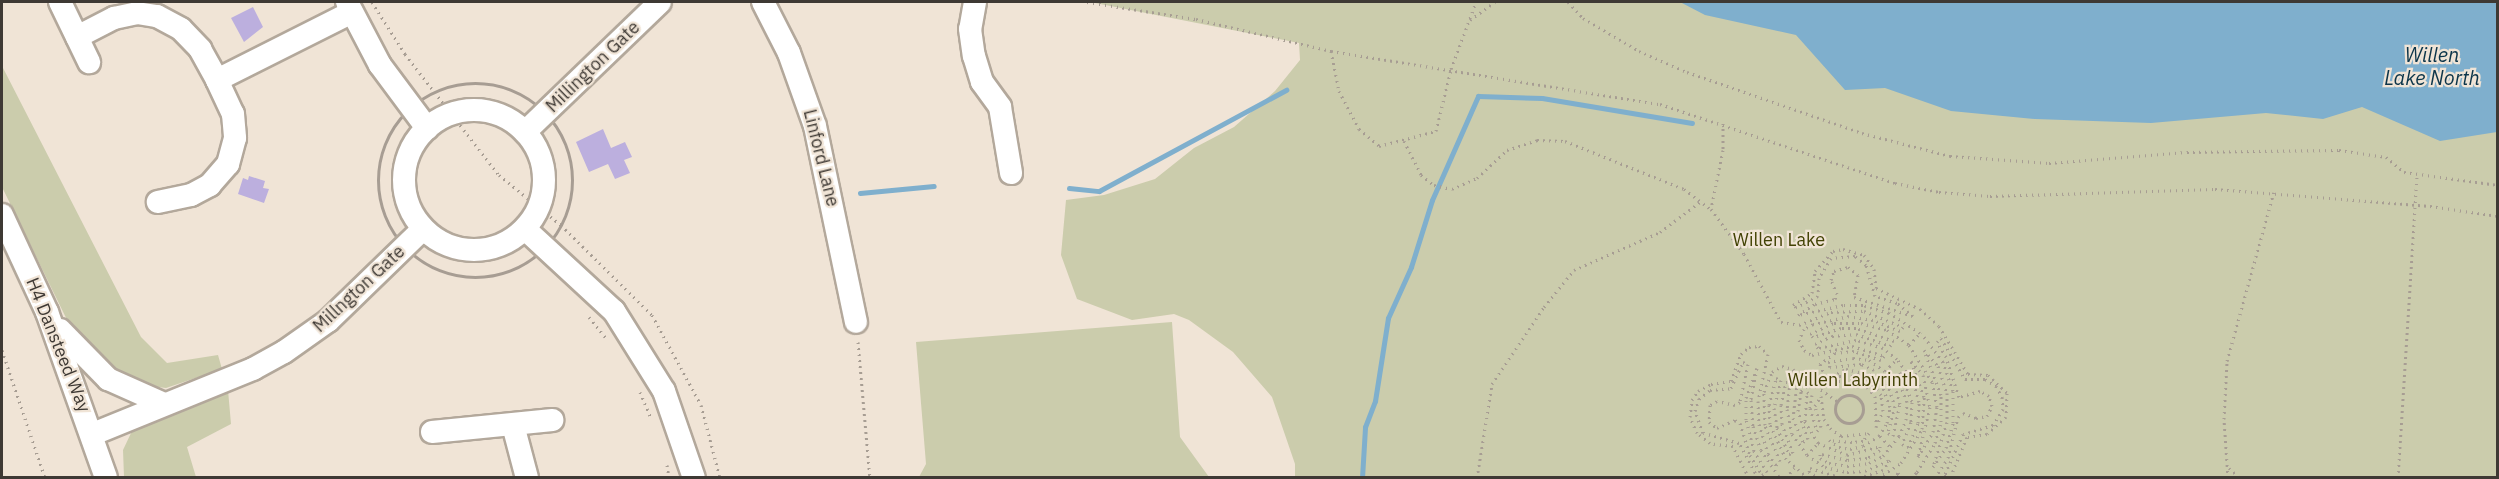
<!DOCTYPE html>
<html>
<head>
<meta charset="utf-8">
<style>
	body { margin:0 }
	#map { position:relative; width:2499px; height:479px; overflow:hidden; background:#f0e4d6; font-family:"IBM Plex Sans",sans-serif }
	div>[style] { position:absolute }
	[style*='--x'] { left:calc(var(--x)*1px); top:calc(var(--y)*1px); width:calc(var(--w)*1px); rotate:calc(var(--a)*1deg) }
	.green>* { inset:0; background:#cbccac }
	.water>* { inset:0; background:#7fafcd }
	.stream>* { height:5px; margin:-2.5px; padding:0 2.5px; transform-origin:2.5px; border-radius:2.5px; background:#7fafcd }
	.building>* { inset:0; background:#bcafde }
	.path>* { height:3px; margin-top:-1.5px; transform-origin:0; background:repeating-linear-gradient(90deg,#a79d93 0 1.5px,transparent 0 6px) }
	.path>.ring { margin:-1.5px; padding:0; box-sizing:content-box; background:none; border:3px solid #a79d93; border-radius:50% }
	.roads { filter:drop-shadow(2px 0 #b3a89b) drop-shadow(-2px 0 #b3a89b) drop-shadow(0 2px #b3a89b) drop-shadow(0 -2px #b3a89b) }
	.minor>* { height:22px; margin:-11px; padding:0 11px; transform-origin:11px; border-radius:11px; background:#fff }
	.minor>.ring { margin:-11px; padding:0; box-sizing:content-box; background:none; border:22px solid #fff; border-radius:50% }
	span { translate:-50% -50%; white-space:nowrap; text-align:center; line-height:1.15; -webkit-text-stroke:4.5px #f0e4d6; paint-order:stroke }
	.street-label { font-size:18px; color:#3e3934 }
	.park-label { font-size:18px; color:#424204 }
	.water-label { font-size:20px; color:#0c354a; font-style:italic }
	.frame { position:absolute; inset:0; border:3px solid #3e3934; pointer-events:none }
</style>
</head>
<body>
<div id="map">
	<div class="green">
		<div style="clip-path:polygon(1090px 2px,2497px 2px,2497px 477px,1295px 477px,1295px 464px,1272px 397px,1233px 352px,1189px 320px,1174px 314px,1132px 320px,1077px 299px,1061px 255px,1066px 200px,1104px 195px,1155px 179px,1194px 148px,1234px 127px,1275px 91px,1300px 60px,1299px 43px)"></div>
		<div style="clip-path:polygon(2px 66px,141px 337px,167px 363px,218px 355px,222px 369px,166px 388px,127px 383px,70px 326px,2px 187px)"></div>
		<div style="clip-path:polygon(1172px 322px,1180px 437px,1209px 477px,919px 477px,926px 464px,916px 342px)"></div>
		<div style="clip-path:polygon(228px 390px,231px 424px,187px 447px,196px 477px,124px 477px,123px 450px,132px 431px,148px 420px)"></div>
	</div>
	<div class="water">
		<div style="clip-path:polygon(1680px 2px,2497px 2px,2497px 132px,2440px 141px,2362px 107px,2323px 119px,2266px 113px,2151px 123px,2035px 119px,1951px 111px,1885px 88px,1845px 90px,1796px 35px,1705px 15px)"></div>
	</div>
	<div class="stream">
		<div style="--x:1069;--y:188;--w:30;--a:6"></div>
		<div style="--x:1099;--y:191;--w:213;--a:-28.4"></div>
		<div style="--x:860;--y:193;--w:74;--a:-5.4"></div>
		<div style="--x:1362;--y:478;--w:51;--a:-86.6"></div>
		<div style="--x:1365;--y:427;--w:28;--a:-69"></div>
		<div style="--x:1375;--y:401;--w:84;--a:-81.1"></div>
		<div style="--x:1388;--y:318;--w:56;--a:-65.7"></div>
		<div style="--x:1411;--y:267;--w:70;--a:-72.6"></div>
		<div style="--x:1432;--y:200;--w:114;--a:-66.1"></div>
		<div style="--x:1478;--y:96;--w:64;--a:1.8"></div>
		<div style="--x:1542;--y:98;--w:152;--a:9.5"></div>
	</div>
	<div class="building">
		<div style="clip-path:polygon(253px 7px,263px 27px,244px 42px,231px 18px)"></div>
		<div style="clip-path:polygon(603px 129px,611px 148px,625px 142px,632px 157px,624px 160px,630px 173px,615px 179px,608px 164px,589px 172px,576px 142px)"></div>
		<div style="clip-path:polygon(249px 176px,265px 181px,263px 188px,269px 189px,264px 203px,238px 194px,243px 178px,248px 180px)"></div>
	</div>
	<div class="path">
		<div style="--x:372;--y:2;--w:62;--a:57.6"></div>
		<div style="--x:405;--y:54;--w:153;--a:52.2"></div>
		<div style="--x:499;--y:175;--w:80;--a:38.9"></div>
		<div style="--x:561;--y:225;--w:128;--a:44.7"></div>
		<div style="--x:652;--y:315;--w:102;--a:61.4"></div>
		<div style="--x:701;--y:405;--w:75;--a:75.4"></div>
		<div style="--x:1087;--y:2;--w:110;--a:8.9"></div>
		<div style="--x:1196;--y:19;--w:139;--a:13.3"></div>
		<div style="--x:1331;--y:51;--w:333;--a:9.2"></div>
		<div style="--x:1660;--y:104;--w:248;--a:18.6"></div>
		<div style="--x:1895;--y:183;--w:45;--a:11.6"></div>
		<div style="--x:1939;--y:192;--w:51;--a:4.5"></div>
		<div style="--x:1990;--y:196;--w:225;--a:-1.8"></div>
		<div style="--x:2215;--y:189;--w:216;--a:4.5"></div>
		<div style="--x:2430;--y:206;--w:69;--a:8.4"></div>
		<div style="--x:1568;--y:2;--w:22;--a:47"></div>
		<div style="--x:1583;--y:18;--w:65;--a:30.5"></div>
		<div style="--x:1639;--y:51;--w:52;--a:23.6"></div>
		<div style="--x:1687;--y:72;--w:185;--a:19.2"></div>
		<div style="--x:1862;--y:133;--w:91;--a:14.6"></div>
		<div style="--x:1950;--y:156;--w:99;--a:4"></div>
		<div style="--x:2049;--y:163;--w:138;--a:-4.6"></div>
		<div style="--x:2187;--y:152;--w:152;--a:-0.8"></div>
		<div style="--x:2339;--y:150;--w:48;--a:8.5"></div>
		<div style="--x:2386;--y:157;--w:23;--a:40"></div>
		<div style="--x:2404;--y:172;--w:95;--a:7.9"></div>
		<div style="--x:1470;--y:20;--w:31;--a:-36"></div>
		<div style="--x:1331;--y:51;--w:41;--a:78.7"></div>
		<div style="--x:1339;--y:91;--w:43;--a:62.2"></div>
		<div style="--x:1359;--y:129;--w:26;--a:40"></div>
		<div style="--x:1379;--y:146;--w:59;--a:-14.7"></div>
		<div style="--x:1436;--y:131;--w:64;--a:-76.4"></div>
		<div style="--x:1451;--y:69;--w:72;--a:-69.5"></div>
		<div class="ring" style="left:378px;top:83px;width:191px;height:191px"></div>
		<div style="--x:1723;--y:123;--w:27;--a:90"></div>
		<div style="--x:1723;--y:150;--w:60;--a:101.5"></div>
		<div style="--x:1711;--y:209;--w:56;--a:53.7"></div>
		<div style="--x:1744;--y:254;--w:77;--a:61.4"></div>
		<div style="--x:1781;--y:322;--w:18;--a:9"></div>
		<div style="--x:1799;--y:325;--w:35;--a:-22"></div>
		<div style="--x:1831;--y:312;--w:33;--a:-2"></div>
		<div style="--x:1864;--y:311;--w:42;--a:22.3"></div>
		<div style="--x:1903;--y:327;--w:5;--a:127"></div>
		<div style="--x:1900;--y:331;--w:29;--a:-158"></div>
		<div style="--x:1873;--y:320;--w:24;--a:-171"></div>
		<div style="--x:1849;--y:316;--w:37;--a:167"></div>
		<div style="--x:1813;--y:324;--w:10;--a:151"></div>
		<div style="--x:1804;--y:329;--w:12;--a:114"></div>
		<div style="--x:1799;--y:340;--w:11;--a:63"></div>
		<div style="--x:1804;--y:350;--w:9;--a:32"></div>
		<div style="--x:1812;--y:355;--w:41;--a:-12.7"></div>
		<div style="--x:1852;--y:346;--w:34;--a:17"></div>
		<div style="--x:1884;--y:356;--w:5;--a:127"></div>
		<div style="--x:1881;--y:360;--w:28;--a:-162"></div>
		<div style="--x:1854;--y:351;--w:19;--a:174"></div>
		<div style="--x:1835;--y:353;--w:19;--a:144"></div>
		<div style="--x:1820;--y:364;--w:18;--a:68"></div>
		<div style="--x:1827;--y:381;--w:29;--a:0"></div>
		<div style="--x:1856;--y:381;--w:13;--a:29"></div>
		<div style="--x:1867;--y:387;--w:12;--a:48"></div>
		<div style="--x:1875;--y:396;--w:31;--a:88"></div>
		<div style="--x:1876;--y:427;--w:17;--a:-66"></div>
		<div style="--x:1883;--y:411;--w:16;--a:-97"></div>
		<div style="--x:1881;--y:395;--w:15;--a:-127"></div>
		<div style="--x:1872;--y:383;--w:15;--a:-152"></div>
		<div style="--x:1859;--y:376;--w:27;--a:180"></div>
		<div style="--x:1832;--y:376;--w:16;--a:-27"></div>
		<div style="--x:1846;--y:369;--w:26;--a:13"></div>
		<div style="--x:1871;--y:375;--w:6;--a:-59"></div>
		<div style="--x:1874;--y:370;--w:14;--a:-155"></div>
		<div style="--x:1861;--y:364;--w:31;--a:174"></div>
		<div style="--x:1830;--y:367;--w:5;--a:-112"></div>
		<div style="--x:1828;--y:362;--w:25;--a:-9"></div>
		<div style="--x:1853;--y:358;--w:16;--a:7"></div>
		<div style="--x:1869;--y:360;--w:19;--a:35"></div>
		<div style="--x:1885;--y:371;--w:17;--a:-45"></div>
		<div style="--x:1897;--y:359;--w:18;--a:-142"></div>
		<div style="--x:1883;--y:348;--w:28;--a:-163"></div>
		<div style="--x:1856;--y:340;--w:39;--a:168"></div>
		<div style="--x:1818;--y:348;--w:5;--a:-127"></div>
		<div style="--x:1815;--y:344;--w:19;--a:-25"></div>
		<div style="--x:1832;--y:336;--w:24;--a:-5"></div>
		<div style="--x:1856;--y:334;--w:36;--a:19"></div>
		<div style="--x:1890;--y:346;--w:6;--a:-51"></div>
		<div style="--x:1894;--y:341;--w:40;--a:-161.1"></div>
		<div style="--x:1856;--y:328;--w:15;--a:180"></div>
		<div style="--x:1841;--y:328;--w:29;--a:162"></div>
		<div style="--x:1813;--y:337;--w:4;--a:-135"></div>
		<div style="--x:1810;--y:334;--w:26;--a:-25"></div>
		<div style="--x:1834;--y:323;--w:27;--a:0"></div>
		<div style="--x:1861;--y:323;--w:27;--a:15"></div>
		<div style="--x:1887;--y:330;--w:27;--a:34"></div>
		<div style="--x:1909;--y:345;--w:16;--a:-47"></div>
		<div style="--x:1920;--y:333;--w:37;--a:-147"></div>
		<div style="--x:1889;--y:313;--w:27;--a:-163"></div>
		<div style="--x:1863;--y:305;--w:20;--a:180"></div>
		<div style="--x:1843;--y:305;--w:46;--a:167.5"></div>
		<div style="--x:1798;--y:315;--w:20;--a:-33"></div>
		<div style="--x:1815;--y:304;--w:21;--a:-14"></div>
		<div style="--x:1835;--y:299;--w:5;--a:-68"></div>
		<div style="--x:1837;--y:294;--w:15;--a:-113"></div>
		<div style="--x:1831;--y:280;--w:9;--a:-72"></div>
		<div style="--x:1834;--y:271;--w:15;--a:-16"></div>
		<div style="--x:1848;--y:267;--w:13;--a:39"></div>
		<div style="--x:1858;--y:275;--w:22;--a:100"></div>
		<div style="--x:1854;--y:297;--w:62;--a:17.9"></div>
		<div style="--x:1913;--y:316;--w:21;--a:-141"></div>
		<div style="--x:1897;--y:303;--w:23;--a:-162"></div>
		<div style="--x:1875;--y:296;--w:32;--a:-106"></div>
		<div style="--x:1866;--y:265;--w:14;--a:-141"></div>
		<div style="--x:1855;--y:256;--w:24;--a:175"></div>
		<div style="--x:1831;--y:258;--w:23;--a:121"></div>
		<div style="--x:1819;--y:278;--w:18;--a:93"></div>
		<div style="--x:1818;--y:296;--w:25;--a:153"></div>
		<div style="--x:1796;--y:307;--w:4;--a:-146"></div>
		<div style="--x:1793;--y:305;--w:22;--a:-32"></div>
		<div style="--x:1812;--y:293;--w:22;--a:-82"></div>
		<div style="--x:1815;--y:271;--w:27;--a:-48"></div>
		<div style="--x:1833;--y:251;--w:10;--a:-11"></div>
		<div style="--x:1843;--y:249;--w:22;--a:16"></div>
		<div style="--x:1864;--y:255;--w:17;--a:54"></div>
		<div style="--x:1874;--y:269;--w:19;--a:84"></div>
		<div style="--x:1876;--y:288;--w:49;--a:25.5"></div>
		<div style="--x:1920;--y:309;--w:25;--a:42"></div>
		<div style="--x:1939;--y:326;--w:56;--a:58.9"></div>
		<div style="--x:1968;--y:374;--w:20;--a:3"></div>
		<div style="--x:1988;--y:375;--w:26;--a:43"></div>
		<div style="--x:2007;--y:393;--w:24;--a:92"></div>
		<div style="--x:2006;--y:417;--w:25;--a:138"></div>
		<div style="--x:1987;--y:434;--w:20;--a:171"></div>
		<div style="--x:1967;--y:437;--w:44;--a:112.5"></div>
		<div style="--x:1404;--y:141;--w:38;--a:63"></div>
		<div style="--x:1421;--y:175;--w:16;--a:38"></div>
		<div style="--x:1434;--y:185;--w:18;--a:13"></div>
		<div style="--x:1452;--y:189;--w:27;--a:-24"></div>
		<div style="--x:1477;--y:178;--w:41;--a:-43"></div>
		<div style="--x:1507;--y:150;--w:32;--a:-18"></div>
		<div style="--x:1537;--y:140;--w:28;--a:2"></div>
		<div style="--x:1565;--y:141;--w:128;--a:22"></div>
		<div style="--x:1684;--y:189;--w:34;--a:37"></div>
		<div style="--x:589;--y:317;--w:27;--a:51"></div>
		<div style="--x:858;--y:342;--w:137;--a:85"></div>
		<div style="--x:2;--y:350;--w:135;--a:71.4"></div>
		<div style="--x:640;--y:392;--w:26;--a:67"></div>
		<div class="ring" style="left:1835px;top:395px;width:25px;height:25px"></div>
		<div style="--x:1880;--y:436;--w:16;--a:47"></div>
		<div style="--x:1818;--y:443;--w:31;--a:22"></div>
		<div style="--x:1847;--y:455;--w:34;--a:-15"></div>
		<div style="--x:1880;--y:446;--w:4;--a:90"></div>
		<div style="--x:1880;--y:450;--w:15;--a:148"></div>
		<div style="--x:1867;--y:458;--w:20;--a:174"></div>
		<div style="--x:1847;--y:460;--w:28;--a:-167"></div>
		<div style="--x:1820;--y:454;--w:4;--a:90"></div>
		<div style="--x:1820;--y:458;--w:10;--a:29"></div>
		<div style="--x:1829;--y:463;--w:18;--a:9"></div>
		<div style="--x:1847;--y:466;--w:22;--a:-8"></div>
		<div style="--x:1869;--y:463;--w:16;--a:-27"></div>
		<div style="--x:1883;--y:456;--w:26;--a:-51"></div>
		<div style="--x:1899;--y:436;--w:17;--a:-66"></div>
		<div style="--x:1906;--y:420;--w:18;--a:-87"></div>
		<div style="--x:1907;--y:402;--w:29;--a:-112"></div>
		<div style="--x:1896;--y:375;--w:5;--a:-37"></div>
		<div style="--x:1900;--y:372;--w:32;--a:68"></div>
		<div style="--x:1912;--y:402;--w:20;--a:93"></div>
		<div style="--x:1911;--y:422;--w:24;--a:112"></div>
		<div style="--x:1902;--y:444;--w:7;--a:27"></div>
		<div style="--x:1908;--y:447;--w:26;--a:-67"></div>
		<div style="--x:1918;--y:423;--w:21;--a:-87"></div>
		<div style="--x:1919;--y:402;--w:22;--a:-106"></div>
		<div style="--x:1913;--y:381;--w:27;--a:-126"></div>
		<div style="--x:1807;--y:455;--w:22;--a:34"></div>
		<div style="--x:1825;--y:467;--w:23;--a:13"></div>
		<div style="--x:1847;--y:472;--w:18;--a:-3"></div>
		<div style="--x:1865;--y:471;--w:27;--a:-24"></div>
		<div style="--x:1890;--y:460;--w:12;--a:125"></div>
		<div style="--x:1883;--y:470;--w:26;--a:162"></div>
		<div style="--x:667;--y:465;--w:13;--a:81"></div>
		<div style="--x:2229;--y:468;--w:15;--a:42"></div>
		<div style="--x:1917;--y:472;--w:34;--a:-58"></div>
		<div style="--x:1935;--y:443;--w:22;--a:-74"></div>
		<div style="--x:1941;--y:422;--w:27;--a:-90"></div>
		<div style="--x:1941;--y:395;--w:48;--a:-110.7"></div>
		<div style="--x:1924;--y:350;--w:21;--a:49"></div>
		<div style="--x:1938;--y:366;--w:28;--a:72"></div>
		<div style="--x:1947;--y:393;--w:29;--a:90"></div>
		<div style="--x:1947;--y:422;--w:47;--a:107.3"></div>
		<div style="--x:1933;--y:467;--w:23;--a:-56"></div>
		<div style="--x:1946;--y:448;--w:26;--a:-74"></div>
		<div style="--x:1953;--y:423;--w:32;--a:-90"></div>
		<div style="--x:1953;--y:391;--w:31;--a:-109"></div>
		<div style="--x:1943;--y:362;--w:36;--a:-127"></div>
		<div style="--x:1477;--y:478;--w:95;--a:-80.9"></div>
		<div style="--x:1492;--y:384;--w:93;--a:-56"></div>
		<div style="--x:1544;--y:307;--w:48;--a:-51"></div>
		<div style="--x:1574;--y:270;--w:94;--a:-23.8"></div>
		<div style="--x:1660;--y:232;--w:50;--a:-36.9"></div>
		<div style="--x:1749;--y:478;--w:36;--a:-117"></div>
		<div style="--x:1733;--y:446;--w:23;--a:-173"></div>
		<div style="--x:1710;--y:443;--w:16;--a:-142"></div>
		<div style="--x:1697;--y:433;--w:17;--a:-114"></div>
		<div style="--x:1690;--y:417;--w:17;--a:-83"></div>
		<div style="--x:1692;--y:400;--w:11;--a:-56"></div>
		<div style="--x:1698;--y:391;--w:15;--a:-28"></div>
		<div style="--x:1711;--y:384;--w:20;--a:-9"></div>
		<div style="--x:1731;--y:381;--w:29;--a:-70"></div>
		<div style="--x:1741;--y:354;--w:11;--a:-41"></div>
		<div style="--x:1749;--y:347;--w:10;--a:-6"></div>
		<div style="--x:1759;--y:346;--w:12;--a:42"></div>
		<div style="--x:1768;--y:354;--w:48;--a:102"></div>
		<div style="--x:1758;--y:401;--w:23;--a:88"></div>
		<div style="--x:1759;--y:424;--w:31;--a:73"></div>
		<div style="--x:1768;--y:454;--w:14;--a:54"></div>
		<div style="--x:1776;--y:465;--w:6;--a:-45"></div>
		<div style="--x:1780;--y:461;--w:39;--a:-113"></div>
		<div style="--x:1765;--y:425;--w:33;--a:-92"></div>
		<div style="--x:1764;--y:392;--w:22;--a:-68"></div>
		<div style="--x:1772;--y:372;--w:12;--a:-31"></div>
		<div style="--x:1782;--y:366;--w:11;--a:15"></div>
		<div style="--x:1793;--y:369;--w:9;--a:54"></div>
		<div style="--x:1798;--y:376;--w:42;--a:96.8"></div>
		<div style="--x:1793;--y:418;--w:26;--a:67"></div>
		<div style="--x:1803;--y:442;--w:6;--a:-31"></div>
		<div style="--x:1808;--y:439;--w:30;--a:-110"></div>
		<div style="--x:1798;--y:411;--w:20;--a:-81"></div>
		<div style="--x:1801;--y:391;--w:11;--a:-41"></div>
		<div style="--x:1809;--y:384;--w:7;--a:16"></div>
		<div style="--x:1816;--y:386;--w:26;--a:36"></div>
		<div style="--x:1758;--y:478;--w:40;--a:-118"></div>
		<div style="--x:1739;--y:443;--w:37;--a:-164"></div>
		<div style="--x:1703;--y:433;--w:23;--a:-110"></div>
		<div style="--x:1695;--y:411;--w:13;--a:-72"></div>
		<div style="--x:1699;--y:399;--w:14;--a:-39"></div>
		<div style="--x:1710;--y:390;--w:21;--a:-5"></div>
		<div style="--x:1731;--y:388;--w:29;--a:-65"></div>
		<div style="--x:1743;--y:362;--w:5;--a:22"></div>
		<div style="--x:1748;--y:364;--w:39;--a:102"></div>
		<div style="--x:1740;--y:402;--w:6;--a:149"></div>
		<div style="--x:1735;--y:405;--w:18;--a:-167"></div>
		<div style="--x:1717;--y:401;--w:8;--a:150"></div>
		<div style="--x:1710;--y:405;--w:17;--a:93"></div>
		<div style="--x:1709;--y:422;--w:10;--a:37"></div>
		<div style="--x:1717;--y:428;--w:20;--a:-24"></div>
		<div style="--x:1735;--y:420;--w:6;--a:31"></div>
		<div style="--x:1740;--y:423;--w:34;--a:73"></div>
		<div style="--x:1750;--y:455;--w:23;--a:59"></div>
		<div style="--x:1762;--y:475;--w:6;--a:-31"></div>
		<div style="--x:1767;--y:472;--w:25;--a:-122"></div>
		<div style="--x:1754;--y:451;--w:32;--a:-104"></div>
		<div style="--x:1746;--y:420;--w:22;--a:-90"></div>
		<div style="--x:1746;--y:398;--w:32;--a:-70"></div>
		<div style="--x:1757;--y:368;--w:33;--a:101"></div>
		<div style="--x:1751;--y:400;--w:26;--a:86"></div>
		<div style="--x:1753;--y:426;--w:25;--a:72"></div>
		<div style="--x:1761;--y:450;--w:34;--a:56"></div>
		<div style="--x:1786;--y:478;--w:13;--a:-51"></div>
		<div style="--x:1808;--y:478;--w:29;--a:-139"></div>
		<div style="--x:1786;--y:459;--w:38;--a:-115"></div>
		<div style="--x:1770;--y:424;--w:19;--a:-93"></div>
		<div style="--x:1769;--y:405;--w:28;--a:-75"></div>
		<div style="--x:1776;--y:378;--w:5;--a:22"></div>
		<div style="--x:1781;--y:380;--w:29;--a:104"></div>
		<div style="--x:1774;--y:408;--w:20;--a:81"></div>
		<div style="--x:1777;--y:428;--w:29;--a:65"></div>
		<div style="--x:1789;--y:454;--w:4;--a:-14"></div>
		<div style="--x:1793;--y:453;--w:31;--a:-111"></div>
		<div style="--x:1782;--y:424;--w:19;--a:-93"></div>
		<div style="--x:1781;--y:405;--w:24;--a:-78"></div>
		<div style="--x:1786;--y:382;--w:4;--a:0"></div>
		<div style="--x:1790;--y:382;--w:27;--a:96"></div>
		<div style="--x:1787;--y:409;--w:25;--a:79"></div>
		<div style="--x:1792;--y:434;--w:26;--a:54"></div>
		<div style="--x:1807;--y:455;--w:16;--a:-47"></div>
		<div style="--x:1818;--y:443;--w:26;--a:-121"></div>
		<div style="--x:1805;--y:421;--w:29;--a:-86"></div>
		<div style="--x:1807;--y:392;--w:6;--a:31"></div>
		<div style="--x:1812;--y:395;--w:13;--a:99"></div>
		<div style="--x:1810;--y:408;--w:24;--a:73"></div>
		<div style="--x:1817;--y:431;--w:6;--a:-45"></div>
		<div style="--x:1821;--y:427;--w:22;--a:-106"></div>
		<div style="--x:1815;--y:406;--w:12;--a:-59"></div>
		<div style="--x:1821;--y:396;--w:23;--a:83"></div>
		<div style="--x:1824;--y:419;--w:11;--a:56"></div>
		<div style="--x:1830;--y:428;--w:14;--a:36"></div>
		<div style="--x:1841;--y:436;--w:28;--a:-6"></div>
		<div style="--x:1869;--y:433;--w:10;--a:127"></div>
		<div style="--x:1863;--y:441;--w:11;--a:175"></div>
		<div style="--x:1852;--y:442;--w:23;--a:-175"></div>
		<div style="--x:1829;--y:440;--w:12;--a:35"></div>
		<div style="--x:1839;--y:447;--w:11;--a:10"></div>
		<div style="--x:1850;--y:449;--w:13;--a:-13"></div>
		<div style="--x:1863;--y:446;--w:19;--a:-32"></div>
		<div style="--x:1879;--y:436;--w:15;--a:-58"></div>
		<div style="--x:1887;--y:423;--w:16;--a:-79"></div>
		<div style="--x:1890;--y:407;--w:23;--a:-110"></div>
		<div style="--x:1882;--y:385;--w:5;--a:-22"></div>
		<div style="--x:1887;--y:383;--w:24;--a:71"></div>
		<div style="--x:1895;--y:406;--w:28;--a:105"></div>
		<div style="--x:1888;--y:433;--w:6;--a:31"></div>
		<div style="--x:1893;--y:436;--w:33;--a:-78"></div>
		<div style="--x:1900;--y:404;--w:25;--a:-106"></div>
		<div style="--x:1893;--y:380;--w:12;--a:-132"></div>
		<div style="--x:1820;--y:478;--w:13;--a:-151"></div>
		<div style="--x:1809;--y:472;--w:4;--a:-76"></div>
		<div style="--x:1810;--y:468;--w:34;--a:17"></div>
		<div style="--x:1878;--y:478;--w:27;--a:-33"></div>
		<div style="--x:1901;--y:463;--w:40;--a:-58"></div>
		<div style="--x:1922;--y:429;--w:32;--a:-86"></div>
		<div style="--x:1924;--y:397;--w:38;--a:-110"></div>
		<div style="--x:1911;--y:361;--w:18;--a:49"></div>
		<div style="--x:1923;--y:375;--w:33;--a:78"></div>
		<div style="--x:1930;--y:407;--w:51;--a:103.5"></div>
		<div style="--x:1918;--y:457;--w:29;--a:-59"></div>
		<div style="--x:1933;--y:432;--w:25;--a:-81"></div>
		<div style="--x:1937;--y:407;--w:25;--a:-101"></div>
		<div style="--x:1932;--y:382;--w:44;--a:-121.9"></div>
		<div style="--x:1892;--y:478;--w:8;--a:-40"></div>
		<div style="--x:1898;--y:473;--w:6;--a:51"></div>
		<div style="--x:1911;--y:478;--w:8;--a:-45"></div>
		<div style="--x:1917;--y:472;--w:8;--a:50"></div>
		<div style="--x:1935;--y:478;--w:24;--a:-57"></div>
		<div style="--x:1948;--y:458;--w:42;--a:-76.3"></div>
		<div style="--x:1958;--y:417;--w:6;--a:-39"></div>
		<div style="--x:1963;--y:413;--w:14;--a:21"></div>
		<div style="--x:1976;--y:418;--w:11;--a:-10"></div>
		<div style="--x:1987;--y:416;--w:11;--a:-63"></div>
		<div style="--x:1992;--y:406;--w:10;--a:-107"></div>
		<div style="--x:1989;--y:396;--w:10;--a:-151"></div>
		<div style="--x:1980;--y:391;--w:22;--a:164"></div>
		<div style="--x:1959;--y:397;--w:42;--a:-108"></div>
		<div style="--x:1946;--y:357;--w:17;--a:-121"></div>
		<div style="--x:1937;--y:342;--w:6;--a:-45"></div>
		<div style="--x:1941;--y:338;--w:48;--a:59.7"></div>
		<div style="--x:1965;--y:379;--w:20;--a:0"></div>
		<div style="--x:1985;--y:379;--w:13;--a:32"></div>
		<div style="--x:1996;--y:386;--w:13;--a:61"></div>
		<div style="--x:2002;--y:397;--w:12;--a:85"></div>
		<div style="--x:2003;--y:409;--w:19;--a:122"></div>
		<div style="--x:1993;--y:425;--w:31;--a:163"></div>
		<div style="--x:1963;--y:434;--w:44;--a:114.2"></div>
		<div style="--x:1945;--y:474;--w:6;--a:45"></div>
		<div style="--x:2228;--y:478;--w:59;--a:-93.9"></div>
		<div style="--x:2224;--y:419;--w:58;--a:-87"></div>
		<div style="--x:2227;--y:361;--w:175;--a:-74.5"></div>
		<div style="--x:2398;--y:478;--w:305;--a:-86.4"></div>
	</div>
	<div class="roads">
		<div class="minor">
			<div style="--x:60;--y:2;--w:67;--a:64.2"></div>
			<div style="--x:347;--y:2;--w:71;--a:62.4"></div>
			<div style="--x:380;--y:65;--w:79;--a:53.3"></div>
			<div style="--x:763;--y:2;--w:57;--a:63"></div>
			<div style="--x:789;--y:53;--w:77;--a:70.4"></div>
			<div style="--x:815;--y:126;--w:200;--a:78.2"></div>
			<div style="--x:975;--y:2;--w:27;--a:100"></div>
			<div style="--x:970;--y:29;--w:27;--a:82"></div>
			<div style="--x:974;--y:56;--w:27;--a:73"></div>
			<div style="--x:982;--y:82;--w:31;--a:54"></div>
			<div style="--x:1000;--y:107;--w:67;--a:80.5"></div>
			<div style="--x:77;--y:37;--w:42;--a:-27.2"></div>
			<div style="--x:114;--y:18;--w:24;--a:-12"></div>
			<div style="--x:137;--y:13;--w:20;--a:9"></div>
			<div style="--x:157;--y:16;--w:27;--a:28"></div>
			<div style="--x:181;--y:29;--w:28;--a:46"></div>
			<div style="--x:200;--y:49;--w:35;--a:61"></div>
			<div style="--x:217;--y:80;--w:38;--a:65"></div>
			<div style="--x:233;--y:114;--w:24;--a:85"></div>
			<div style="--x:235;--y:138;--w:27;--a:105"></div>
			<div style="--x:228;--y:164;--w:28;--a:131"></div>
			<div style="--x:210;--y:185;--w:21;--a:152"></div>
			<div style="--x:191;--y:195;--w:34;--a:168"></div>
			<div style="--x:217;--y:80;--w:151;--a:-26.7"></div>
			<div class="ring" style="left:404px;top:110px;width:118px;height:118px"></div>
			<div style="--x:525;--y:132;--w:187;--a:-43.9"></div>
			<div style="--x:2;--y:215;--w:107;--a:65.1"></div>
			<div style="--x:47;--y:312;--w:176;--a:70.4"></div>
			<div style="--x:525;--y:229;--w:121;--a:42.7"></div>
			<div style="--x:614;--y:311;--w:94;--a:58"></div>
			<div style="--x:664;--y:391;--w:92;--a:71"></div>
			<div style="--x:60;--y:330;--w:69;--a:45.6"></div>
			<div style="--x:108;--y:379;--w:59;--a:24"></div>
			<div style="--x:513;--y:425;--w:55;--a:75.2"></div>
			<div style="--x:432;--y:432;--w:121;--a:-5.7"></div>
			<div style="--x:93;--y:434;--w:173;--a:-22.1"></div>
			<div style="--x:253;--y:369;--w:35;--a:-29"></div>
			<div style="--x:284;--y:352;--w:54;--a:-35.2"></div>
			<div style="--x:328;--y:321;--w:132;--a:-44.1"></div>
		</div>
	</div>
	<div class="street-label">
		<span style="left:593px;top:67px;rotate:-44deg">Millington Gate</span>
		<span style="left:821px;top:158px;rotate:76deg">Linford Lane</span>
		<span style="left:359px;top:289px;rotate:-43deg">Millngton Gate</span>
		<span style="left:58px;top:345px;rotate:68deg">H4 Dansteed Way</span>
	</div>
	<div class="park-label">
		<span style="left:1779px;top:240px">Willen Lake</span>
		<span style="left:1853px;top:380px">Willen Labyrinth</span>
	</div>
	<div class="water-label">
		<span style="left:2432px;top:66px">Willen<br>Lake North</span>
	</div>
	<div class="frame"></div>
</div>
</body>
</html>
